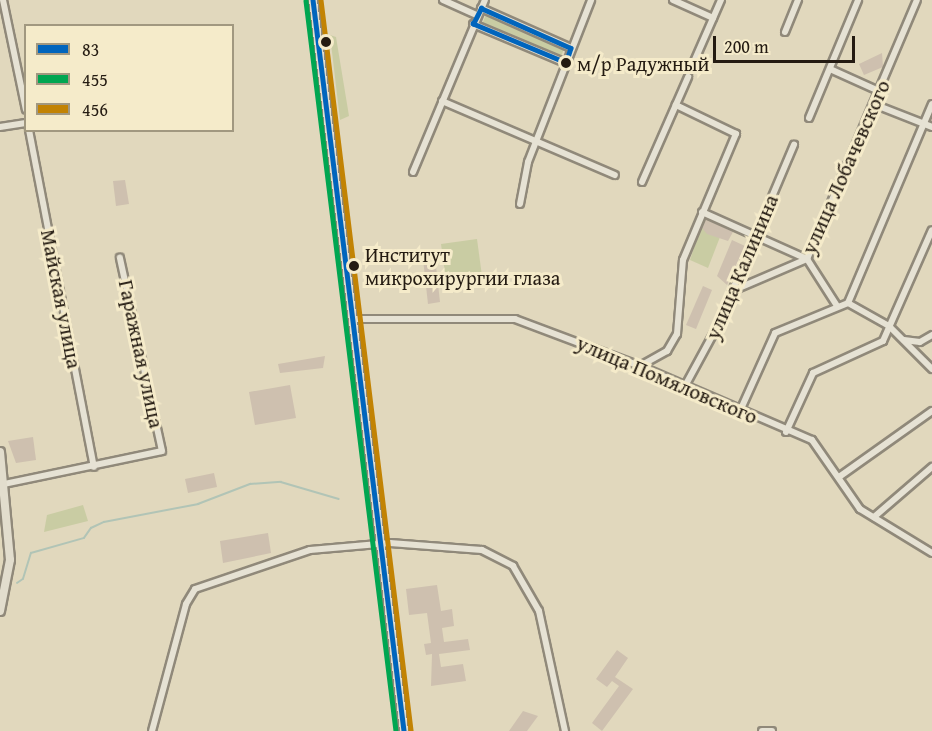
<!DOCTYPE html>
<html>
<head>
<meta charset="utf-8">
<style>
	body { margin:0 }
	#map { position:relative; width:932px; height:731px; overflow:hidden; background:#e1d8bd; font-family:"Gentium Book Plus",serif }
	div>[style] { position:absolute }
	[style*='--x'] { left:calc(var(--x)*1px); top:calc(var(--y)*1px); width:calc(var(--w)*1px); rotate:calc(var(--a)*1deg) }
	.green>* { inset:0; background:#c9cca3 }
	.stream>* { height:1.5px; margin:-0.75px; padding:0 0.75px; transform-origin:0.75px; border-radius:0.75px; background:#b1c4b6 }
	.building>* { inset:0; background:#cec0af }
	.minor-tunnel>* { height:6px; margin-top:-3px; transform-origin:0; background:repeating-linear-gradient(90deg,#bbb29b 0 6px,transparent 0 9px) }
	.roads { filter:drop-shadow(2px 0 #90897a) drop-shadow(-2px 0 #90897a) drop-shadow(0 2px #90897a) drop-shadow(0 -2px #90897a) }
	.minor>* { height:6px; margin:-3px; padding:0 3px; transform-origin:3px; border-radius:3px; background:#e6e2d4 }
	.major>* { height:8px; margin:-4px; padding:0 4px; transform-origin:4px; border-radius:4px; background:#e2ddcd }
	.bus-1>* { height:4.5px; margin:-2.25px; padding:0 2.25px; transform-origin:2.25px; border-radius:2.25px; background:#0065bd }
	.bus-2>* { height:4.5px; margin:-2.25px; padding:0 2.25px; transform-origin:2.25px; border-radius:2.25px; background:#00a651 }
	.bus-3>* { height:4.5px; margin:-2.25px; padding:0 2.25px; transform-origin:2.25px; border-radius:2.25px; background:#c28304 }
	.dots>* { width:16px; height:16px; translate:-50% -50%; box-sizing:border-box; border:3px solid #f5ebca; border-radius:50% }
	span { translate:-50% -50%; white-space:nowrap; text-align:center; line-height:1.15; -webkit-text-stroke:6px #f5ebca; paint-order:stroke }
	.bus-label { font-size:20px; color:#241b12 }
	.left { translate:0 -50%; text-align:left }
	.street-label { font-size:21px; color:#241b12 }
	.legend { position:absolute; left:24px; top:24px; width:210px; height:108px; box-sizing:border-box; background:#f5ebca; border:2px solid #a19880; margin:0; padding:8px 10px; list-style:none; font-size:18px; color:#241b12 }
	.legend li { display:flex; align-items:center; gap:12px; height:30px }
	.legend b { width:30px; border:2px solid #a19880 }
	.scale { position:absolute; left:713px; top:36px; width:142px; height:27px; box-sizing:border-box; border:3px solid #241b12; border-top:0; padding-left:8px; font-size:18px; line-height:21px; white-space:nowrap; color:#241b12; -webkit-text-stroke:4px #f5ebca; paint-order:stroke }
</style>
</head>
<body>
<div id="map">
	<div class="green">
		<div style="clip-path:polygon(488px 10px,566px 43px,558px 65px,479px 31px)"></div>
		<div style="clip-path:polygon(330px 35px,336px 37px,349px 116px,340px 120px)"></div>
		<div style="clip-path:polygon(701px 227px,728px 239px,720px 237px,708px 268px,690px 260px)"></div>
		<div style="clip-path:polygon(477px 239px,482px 276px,446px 281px,441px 244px)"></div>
		<div style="clip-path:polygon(83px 505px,88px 521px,44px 532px,47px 515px)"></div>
	</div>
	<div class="stream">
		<div style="--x:17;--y:583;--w:7;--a:-34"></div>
		<div style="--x:23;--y:579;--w:27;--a:-73"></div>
		<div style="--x:31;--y:553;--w:55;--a:-15.8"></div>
		<div style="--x:84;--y:538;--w:12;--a:-55"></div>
		<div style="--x:91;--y:528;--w:14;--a:-25"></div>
		<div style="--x:104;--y:522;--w:96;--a:-10.8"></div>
		<div style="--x:198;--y:504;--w:56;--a:-21"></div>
		<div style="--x:250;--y:484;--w:31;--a:-4"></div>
		<div style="--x:281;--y:482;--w:60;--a:16.3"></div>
	</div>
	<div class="building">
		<div style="clip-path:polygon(882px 53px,883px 67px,864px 75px,859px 64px)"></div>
		<div style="clip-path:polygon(125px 180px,129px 204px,116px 206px,113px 181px)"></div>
		<div style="clip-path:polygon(706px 219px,733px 232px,728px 241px,707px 234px,702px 228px)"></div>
		<div style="clip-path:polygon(732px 240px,745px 246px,727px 285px,717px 276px)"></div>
		<div style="clip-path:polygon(435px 257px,440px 302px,428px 304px,423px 259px)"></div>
		<div style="clip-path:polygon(703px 286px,712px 290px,696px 329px,686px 325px)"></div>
		<div style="clip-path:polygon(325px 356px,323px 368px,280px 373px,278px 364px)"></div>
		<div style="clip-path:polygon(290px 385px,296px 418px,255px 425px,249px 392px)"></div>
		<div style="clip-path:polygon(33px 437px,36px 460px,16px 463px,8px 441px)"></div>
		<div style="clip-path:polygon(214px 473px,217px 487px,188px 493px,185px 479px)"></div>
		<div style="clip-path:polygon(268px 533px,271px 553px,223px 563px,220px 541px)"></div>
		<div style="clip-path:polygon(437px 585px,441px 611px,452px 609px,454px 626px,442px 628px,444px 642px,468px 639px,470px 650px,439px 654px,441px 667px,463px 664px,466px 681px,431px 686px,432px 654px,426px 655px,424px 644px,431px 643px,427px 613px,409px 615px,406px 589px)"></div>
		<div style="clip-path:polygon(617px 650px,628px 658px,615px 677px,633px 689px,602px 731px,592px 723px,619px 686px,612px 681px,607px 687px,596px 679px)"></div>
		<div style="clip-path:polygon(523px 711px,538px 716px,527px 731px,509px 731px)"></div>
	</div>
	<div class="minor-tunnel">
		<div style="--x:688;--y:77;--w:14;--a:-69"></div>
	</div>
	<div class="roads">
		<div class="minor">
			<div style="--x:3;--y:0;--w:112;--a:78.2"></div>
			<div style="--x:443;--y:0;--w:36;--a:24"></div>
			<div style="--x:673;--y:0;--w:44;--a:24.2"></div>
			<div style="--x:481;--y:8;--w:98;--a:24"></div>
			<div style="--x:473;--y:24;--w:101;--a:22.8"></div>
			<div style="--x:785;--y:32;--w:35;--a:-68"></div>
			<div style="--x:693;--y:64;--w:70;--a:-66.4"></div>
			<div style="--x:830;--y:69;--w:56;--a:24.3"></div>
			<div style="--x:442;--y:101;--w:188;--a:23.2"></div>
			<div style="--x:876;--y:105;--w:60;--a:21.4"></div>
			<div style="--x:809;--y:118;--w:128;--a:-67.4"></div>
			<div style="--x:0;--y:127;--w:26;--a:-9"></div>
			<div style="--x:29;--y:130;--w:343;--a:79.1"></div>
			<div style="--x:413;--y:172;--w:186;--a:-67.3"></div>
			<div style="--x:642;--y:182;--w:115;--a:-66.3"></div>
			<div style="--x:520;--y:204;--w:43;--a:-79.2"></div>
			<div style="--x:528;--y:162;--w:174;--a:-68.7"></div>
			<div style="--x:702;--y:212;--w:115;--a:24.1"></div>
			<div style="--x:807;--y:259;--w:56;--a:57.4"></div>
			<div style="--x:732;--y:291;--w:82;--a:-23.1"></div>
			<div style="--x:807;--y:259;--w:281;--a:-67"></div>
			<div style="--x:848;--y:303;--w:47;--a:29.3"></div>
			<div style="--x:889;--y:326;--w:61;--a:45"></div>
			<div style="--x:354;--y:319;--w:161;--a:0"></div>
			<div style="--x:515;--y:319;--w:134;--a:20.6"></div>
			<div style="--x:640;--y:366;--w:187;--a:23.3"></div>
			<div style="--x:812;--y:440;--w:84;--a:55.2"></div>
			<div style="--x:860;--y:509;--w:84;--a:31.4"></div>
			<div style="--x:904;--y:340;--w:16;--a:7"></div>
			<div style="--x:920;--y:342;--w:14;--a:-30"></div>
			<div style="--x:640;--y:366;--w:31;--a:-29"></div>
			<div style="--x:667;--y:351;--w:20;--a:-60"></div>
			<div style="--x:677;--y:334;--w:74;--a:-85.4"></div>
			<div style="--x:683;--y:260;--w:137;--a:-67.2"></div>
			<div style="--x:736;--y:134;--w:67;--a:-154.2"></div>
			<div style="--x:685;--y:386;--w:67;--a:-61.5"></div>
			<div style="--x:717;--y:327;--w:198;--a:-67.1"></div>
			<div style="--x:740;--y:411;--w:85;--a:-65.8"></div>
			<div style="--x:775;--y:333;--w:79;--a:-22.3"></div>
			<div style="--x:848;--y:303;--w:216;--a:-67.1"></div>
			<div style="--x:786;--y:432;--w:65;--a:-65.4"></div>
			<div style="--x:813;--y:373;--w:77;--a:-24.6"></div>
			<div style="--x:883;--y:341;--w:121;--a:-66.2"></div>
			<div style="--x:839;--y:477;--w:114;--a:-35.4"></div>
			<div style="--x:4;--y:484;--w:161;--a:-11.8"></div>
			<div style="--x:162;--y:451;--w:198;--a:-102.3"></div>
			<div style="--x:874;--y:517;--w:77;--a:-40.8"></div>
			<div style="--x:152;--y:731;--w:131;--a:-75"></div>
			<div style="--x:186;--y:604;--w:17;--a:-59"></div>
			<div style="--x:195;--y:589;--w:121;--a:-18.7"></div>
			<div style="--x:310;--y:550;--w:80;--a:-5"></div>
			<div style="--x:390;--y:543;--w:92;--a:4.4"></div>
			<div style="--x:482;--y:550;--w:35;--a:27"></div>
			<div style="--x:513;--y:566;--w:52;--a:60"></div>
			<div style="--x:539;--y:611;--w:123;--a:77.8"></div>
			<div style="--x:762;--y:731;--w:10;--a:0"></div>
		</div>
		<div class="major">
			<div style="--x:313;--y:0;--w:737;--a:82.9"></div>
			<div style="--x:0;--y:452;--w:108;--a:84.7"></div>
			<div style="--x:10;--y:560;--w:52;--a:101.1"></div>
		</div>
	</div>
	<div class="bus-1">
		<div style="--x:313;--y:0;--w:737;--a:82.9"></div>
		<div style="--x:481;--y:8;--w:98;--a:24"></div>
		<div style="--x:571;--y:48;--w:16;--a:108"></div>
		<div style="--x:566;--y:63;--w:101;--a:-157.2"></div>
		<div style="--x:473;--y:24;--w:18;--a:-63"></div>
	</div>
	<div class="bus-2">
		<div style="--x:306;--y:1;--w:736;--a:82.97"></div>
	</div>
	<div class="bus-3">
		<div style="--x:321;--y:0;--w:736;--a:82.97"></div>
	</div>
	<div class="dots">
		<div style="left:326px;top:42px;background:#241b12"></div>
		<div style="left:566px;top:63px;background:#241b12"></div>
		<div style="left:354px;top:266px;background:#241b12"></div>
	</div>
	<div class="bus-label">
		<span class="left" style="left:577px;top:63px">м/р Радужный</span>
		<span class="left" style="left:365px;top:266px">Институт<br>микрохирургии глаза</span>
	</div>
	<div class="street-label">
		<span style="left:846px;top:167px;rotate:-66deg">улица Лобачевского</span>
		<span style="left:742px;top:267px;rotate:-67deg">улица Калинина</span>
		<span style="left:61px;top:299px;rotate:79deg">Майская улица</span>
		<span style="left:141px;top:354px;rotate:78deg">Гаражная улица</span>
		<span style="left:667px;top:380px;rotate:23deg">улица Помяловского</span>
	</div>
	<ul class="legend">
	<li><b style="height:8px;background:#0065bd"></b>83</li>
	<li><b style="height:8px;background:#00a651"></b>455</li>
	<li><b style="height:8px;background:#c28304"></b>456</li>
	</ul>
	<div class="scale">200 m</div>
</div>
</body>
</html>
